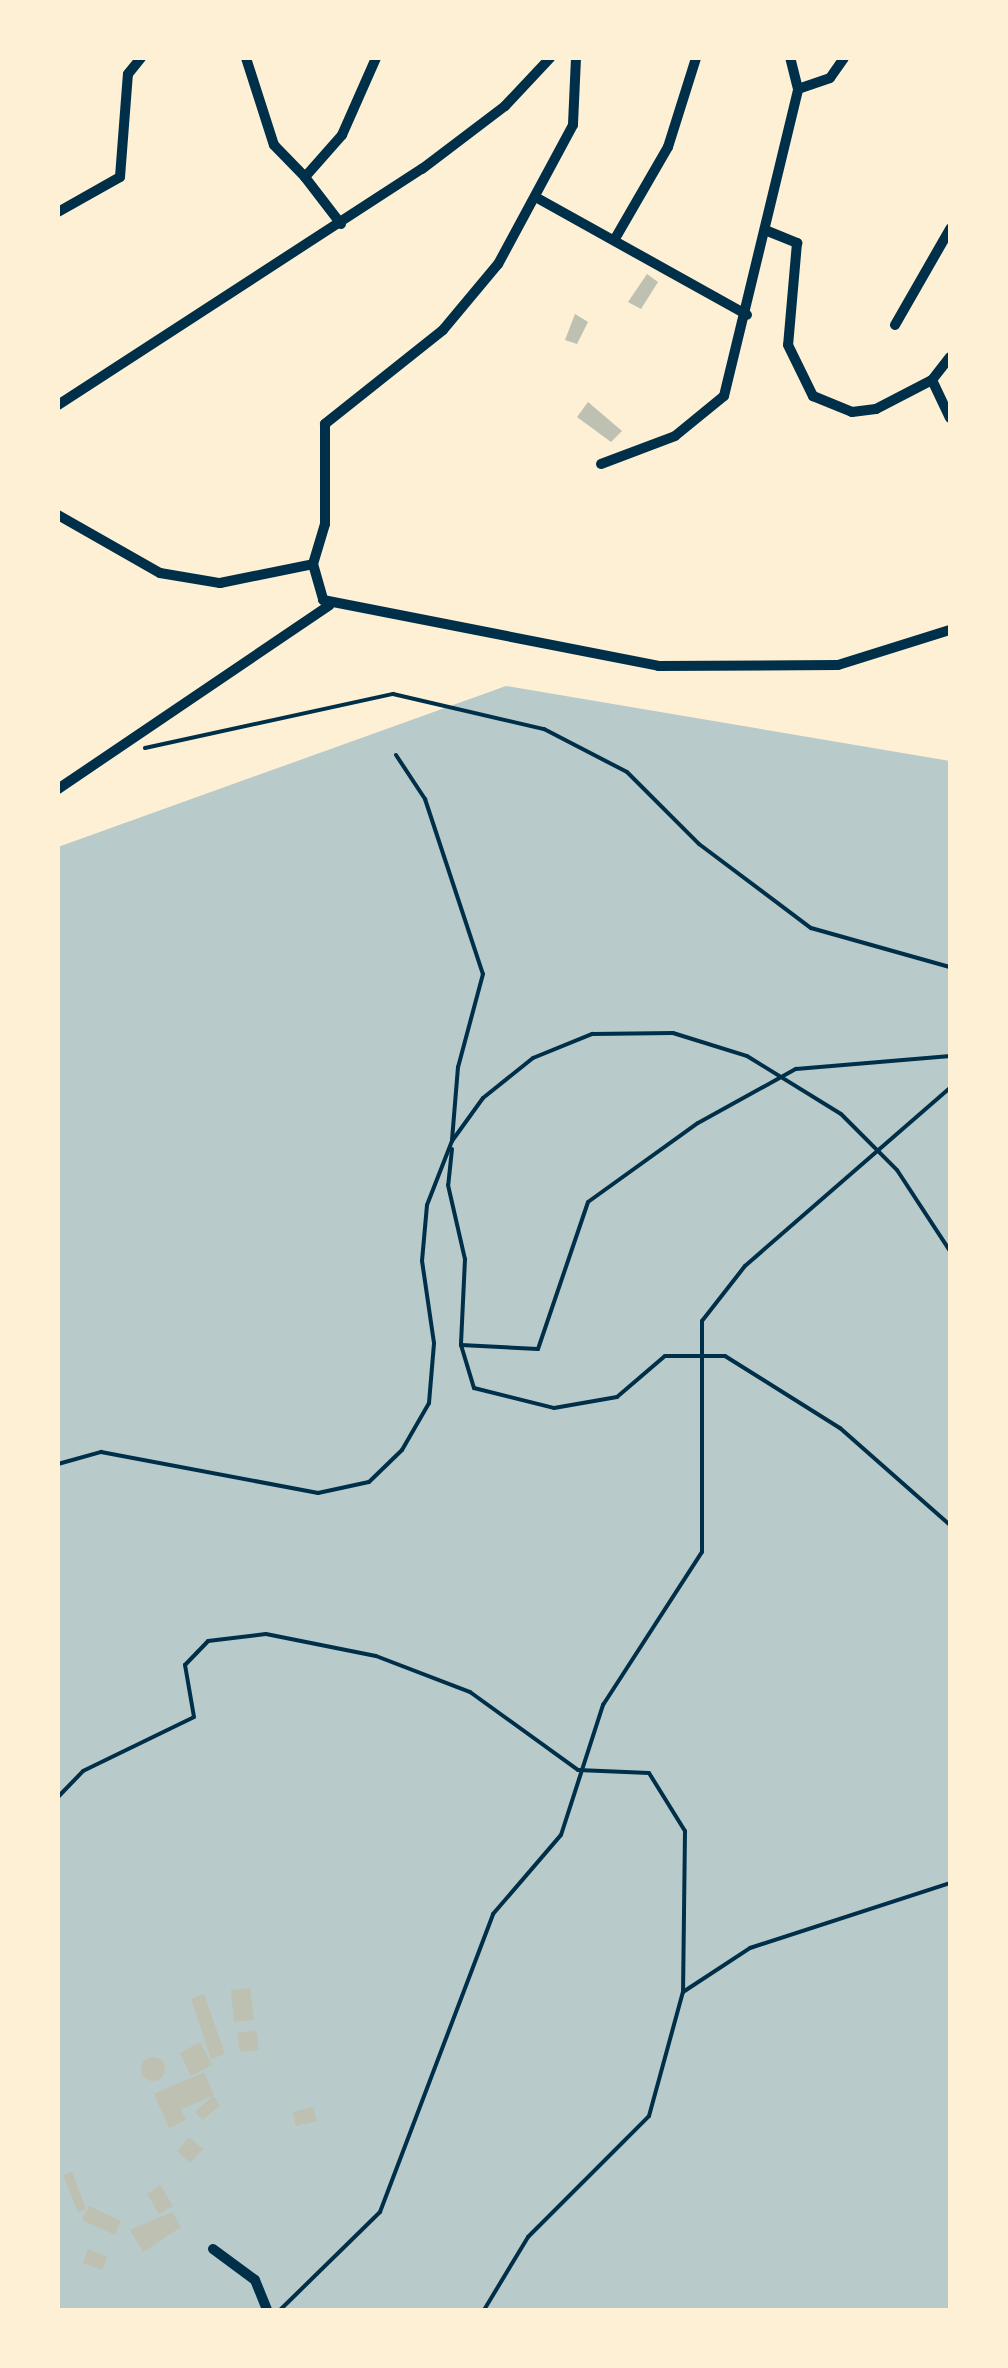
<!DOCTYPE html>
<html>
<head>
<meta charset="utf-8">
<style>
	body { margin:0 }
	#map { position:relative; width:1008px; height:2368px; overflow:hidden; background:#fdf0d5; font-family:"DejaVu Sans",sans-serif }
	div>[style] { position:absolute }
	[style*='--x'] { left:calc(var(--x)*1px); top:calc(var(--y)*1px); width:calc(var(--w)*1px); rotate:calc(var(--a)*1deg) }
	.green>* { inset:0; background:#b9caca }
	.building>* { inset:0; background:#bec0b2 }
	.round { border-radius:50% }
	.path>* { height:4px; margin:-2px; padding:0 2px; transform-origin:2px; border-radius:2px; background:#003049 }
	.minor>* { height:10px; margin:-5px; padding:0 5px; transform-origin:5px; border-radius:5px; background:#003049 }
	span { translate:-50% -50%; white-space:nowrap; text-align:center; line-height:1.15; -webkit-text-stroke:9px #fdf0d5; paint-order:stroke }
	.frame { position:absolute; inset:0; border:60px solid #fdf0d5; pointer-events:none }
</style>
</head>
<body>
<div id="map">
	<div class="green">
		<div style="clip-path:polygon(506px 686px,950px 761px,950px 2310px,58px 2310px,58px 847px)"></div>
	</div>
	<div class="building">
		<div style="clip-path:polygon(647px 274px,658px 282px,641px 309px,628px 302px)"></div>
		<div style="clip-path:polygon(575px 314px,588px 322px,577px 344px,565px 340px)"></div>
		<div style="clip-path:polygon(588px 402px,622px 431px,611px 442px,577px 417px)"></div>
		<div style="clip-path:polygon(250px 1988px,254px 2020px,234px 2022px,231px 1990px)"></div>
		<div style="clip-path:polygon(204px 1994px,225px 2054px,211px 2059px,191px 1999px)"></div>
		<div style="clip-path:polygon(256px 2030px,259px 2050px,240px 2052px,237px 2033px)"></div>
		<div style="clip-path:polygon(200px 2042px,212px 2065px,191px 2076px,180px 2053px)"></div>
		<div class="round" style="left:141px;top:2057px;width:24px;height:24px"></div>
		<div style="clip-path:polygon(204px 2072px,214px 2095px,181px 2109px,186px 2120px,169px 2128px,154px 2094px)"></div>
		<div style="clip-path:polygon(213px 2096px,220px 2105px,203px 2120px,195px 2112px)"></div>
		<div style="clip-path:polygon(313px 2107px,317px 2121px,296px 2126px,293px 2112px)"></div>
		<div style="clip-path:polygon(189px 2137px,203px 2149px,190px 2163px,177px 2151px)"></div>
		<div style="clip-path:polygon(72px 2172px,86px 2209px,78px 2212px,63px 2175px)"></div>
		<div style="clip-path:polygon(160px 2185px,173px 2206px,159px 2214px,147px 2194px)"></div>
		<div style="clip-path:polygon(89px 2206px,121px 2221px,115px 2235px,82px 2220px)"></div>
		<div style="clip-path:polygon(172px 2212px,181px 2227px,143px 2252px,130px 2230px)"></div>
		<div style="clip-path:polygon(88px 2249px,107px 2257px,102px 2270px,83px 2263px)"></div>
	</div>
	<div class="path">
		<div style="--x:145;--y:748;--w:254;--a:-12.3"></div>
		<div style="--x:393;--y:694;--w:155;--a:13.1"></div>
		<div style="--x:544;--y:729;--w:93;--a:27.4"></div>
		<div style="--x:627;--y:772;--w:102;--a:45"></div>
		<div style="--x:699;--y:844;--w:140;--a:36.9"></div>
		<div style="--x:811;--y:928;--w:144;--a:15.7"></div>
		<div style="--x:396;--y:755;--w:53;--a:56.6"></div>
		<div style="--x:425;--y:799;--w:184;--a:71.7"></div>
		<div style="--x:483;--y:974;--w:96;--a:105"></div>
		<div style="--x:458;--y:1067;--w:73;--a:94.7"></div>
		<div style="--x:452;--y:1149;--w:36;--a:96"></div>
		<div style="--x:448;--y:1185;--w:76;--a:77.1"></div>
		<div style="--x:465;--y:1259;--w:86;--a:92.7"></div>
		<div style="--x:461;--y:1345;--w:45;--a:73.2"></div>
		<div style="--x:474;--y:1388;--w:82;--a:14"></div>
		<div style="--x:554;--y:1408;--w:64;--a:-9.9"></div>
		<div style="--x:617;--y:1397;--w:63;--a:-40.5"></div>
		<div style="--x:665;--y:1356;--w:60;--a:0"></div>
		<div style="--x:725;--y:1356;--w:136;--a:32.1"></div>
		<div style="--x:840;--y:1428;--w:147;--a:41.4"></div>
		<div style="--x:461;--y:1345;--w:77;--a:3"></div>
		<div style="--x:538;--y:1349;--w:155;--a:-71.2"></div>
		<div style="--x:588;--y:1202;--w:135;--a:-35.7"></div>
		<div style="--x:698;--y:1123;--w:112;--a:-28.9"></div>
		<div style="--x:796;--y:1069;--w:155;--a:-4.8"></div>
		<div style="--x:58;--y:1464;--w:45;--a:-15.6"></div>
		<div style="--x:101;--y:1452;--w:221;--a:10.7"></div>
		<div style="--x:318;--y:1493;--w:52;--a:-12.2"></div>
		<div style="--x:369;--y:1482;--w:46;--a:-44.1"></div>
		<div style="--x:402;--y:1450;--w:54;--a:-60.1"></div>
		<div style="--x:429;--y:1403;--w:60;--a:-85.2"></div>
		<div style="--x:434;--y:1343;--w:83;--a:-98.3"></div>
		<div style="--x:422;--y:1261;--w:56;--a:-84.9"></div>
		<div style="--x:427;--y:1205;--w:69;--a:-68.7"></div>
		<div style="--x:452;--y:1141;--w:53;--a:-54.2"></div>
		<div style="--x:483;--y:1098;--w:64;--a:-38.7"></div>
		<div style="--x:533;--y:1058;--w:64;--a:-22.1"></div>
		<div style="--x:592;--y:1034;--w:81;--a:-0.7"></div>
		<div style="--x:673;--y:1033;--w:77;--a:17.3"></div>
		<div style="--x:747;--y:1056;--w:110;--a:31.7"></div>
		<div style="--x:841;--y:1114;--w:79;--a:45"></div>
		<div style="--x:897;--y:1170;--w:97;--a:56.8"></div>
		<div style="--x:58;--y:1797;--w:36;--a:-46"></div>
		<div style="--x:83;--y:1771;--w:123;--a:-25.9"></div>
		<div style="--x:194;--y:1717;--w:53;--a:-99.8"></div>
		<div style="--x:185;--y:1665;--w:33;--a:-46"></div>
		<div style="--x:208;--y:1641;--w:58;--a:-6.9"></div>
		<div style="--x:266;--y:1634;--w:112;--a:11.3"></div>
		<div style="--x:376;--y:1656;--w:101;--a:21"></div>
		<div style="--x:470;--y:1692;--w:133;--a:35.8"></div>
		<div style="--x:578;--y:1770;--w:71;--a:2.4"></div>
		<div style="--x:649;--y:1773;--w:68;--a:58.2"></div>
		<div style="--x:685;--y:1831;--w:161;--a:90.7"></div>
		<div style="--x:280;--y:2310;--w:140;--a:-44.4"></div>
		<div style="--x:380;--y:2212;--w:319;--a:-69.2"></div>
		<div style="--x:493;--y:1914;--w:104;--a:-49.3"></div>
		<div style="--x:561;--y:1835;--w:137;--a:-72.1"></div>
		<div style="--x:603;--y:1705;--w:182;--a:-57.1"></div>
		<div style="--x:702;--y:1552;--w:231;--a:-90"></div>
		<div style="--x:702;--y:1321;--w:70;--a:-52"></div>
		<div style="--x:745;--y:1266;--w:271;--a:-41"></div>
		<div style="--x:484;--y:2310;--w:85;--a:-58.9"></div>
		<div style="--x:528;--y:2237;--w:171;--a:-45"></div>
		<div style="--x:649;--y:2116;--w:129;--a:-74.7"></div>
		<div style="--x:683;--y:1992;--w:80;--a:-33.3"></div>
		<div style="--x:750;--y:1948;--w:210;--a:-18"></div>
	</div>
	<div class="minor">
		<div style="--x:246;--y:58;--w:91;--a:72.2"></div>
		<div style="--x:274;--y:145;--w:45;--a:45.9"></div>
		<div style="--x:576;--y:58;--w:67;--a:92.6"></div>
		<div style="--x:573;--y:125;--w:158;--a:118.3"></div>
		<div style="--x:498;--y:264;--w:86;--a:129.8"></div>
		<div style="--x:443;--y:330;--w:151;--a:141.5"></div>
		<div style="--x:325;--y:424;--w:100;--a:90"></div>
		<div style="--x:325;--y:524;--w:42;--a:106.7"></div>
		<div style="--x:313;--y:564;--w:37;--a:74"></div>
		<div style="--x:323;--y:600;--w:341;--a:11.1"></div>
		<div style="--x:658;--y:666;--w:180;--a:-0.3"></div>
		<div style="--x:838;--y:665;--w:117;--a:-17.4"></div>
		<div style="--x:798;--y:89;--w:34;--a:-19"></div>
		<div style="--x:830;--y:78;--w:24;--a:-55"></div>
		<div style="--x:539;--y:199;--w:238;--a:29.1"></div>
		<div style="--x:58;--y:212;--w:71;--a:-29.4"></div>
		<div style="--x:120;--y:177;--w:103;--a:-85.6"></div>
		<div style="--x:128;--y:74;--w:21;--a:-51"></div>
		<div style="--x:341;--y:224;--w:59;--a:-127.5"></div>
		<div style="--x:305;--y:177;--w:56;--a:-48.6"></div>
		<div style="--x:342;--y:135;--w:84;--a:-66.2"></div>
		<div style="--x:765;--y:230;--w:35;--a:22"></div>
		<div style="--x:797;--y:243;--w:102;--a:95"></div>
		<div style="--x:788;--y:345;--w:57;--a:63.9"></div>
		<div style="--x:813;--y:396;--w:42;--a:22.3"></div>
		<div style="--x:852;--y:412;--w:24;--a:-7"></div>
		<div style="--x:876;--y:409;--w:63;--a:-27.4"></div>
		<div style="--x:932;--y:380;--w:29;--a:-52"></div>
		<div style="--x:616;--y:237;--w:104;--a:-60"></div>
		<div style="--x:668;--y:147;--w:93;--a:-72.5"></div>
		<div style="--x:895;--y:325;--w:111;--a:-60.2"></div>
		<div style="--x:932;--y:380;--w:42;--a:64.7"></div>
		<div style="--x:58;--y:405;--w:434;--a:-33"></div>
		<div style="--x:422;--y:169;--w:104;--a:-37.2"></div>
		<div style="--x:505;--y:106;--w:66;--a:-46.8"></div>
		<div style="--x:601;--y:464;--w:79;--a:-20.7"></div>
		<div style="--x:675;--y:436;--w:63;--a:-39.2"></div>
		<div style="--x:724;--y:396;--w:316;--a:-76.4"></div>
		<div style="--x:798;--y:89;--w:32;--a:-104"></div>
		<div style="--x:58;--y:515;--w:117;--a:29.6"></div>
		<div style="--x:160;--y:573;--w:61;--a:9.5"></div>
		<div style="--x:220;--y:583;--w:95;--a:-11.5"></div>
		<div style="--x:58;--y:789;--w:328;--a:-34.1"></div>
		<div style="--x:213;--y:2249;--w:52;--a:36.4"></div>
		<div style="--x:255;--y:2280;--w:32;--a:68"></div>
	</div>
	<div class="frame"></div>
</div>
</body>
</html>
